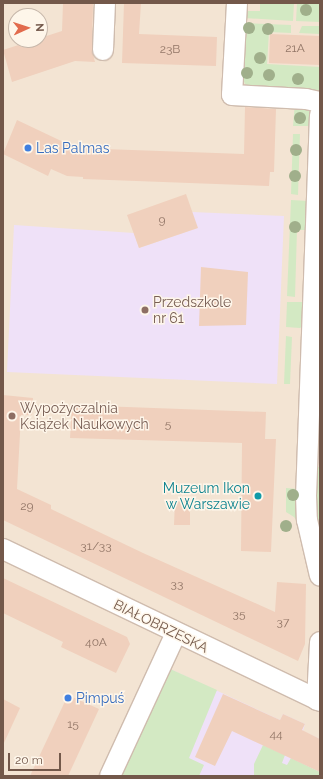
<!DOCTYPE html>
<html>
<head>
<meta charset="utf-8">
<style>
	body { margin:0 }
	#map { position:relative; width:323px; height:779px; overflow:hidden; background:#fcf2e4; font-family:Raleway,sans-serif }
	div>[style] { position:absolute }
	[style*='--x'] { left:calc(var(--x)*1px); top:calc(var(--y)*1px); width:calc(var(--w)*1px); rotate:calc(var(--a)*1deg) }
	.residential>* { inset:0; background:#f3e4d3 }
	.education>* { inset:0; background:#efe1f8 }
	.green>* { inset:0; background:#d3e9c3 }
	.building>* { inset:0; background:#f0d0bd }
	.roads { filter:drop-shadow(1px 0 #cfbcae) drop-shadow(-1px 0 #cfbcae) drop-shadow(0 1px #cfbcae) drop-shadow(0 -1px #cfbcae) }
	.minor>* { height:20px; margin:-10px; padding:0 10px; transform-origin:10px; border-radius:10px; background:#fff }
	.trees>* { width:12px; height:12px; margin:-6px; border-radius:50%; background:#a0af8b }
	.dots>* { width:11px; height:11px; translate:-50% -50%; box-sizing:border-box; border:2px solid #fef6ea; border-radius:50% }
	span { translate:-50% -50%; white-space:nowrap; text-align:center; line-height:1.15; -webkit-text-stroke:3px #fef6ea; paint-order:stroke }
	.number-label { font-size:12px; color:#927667 }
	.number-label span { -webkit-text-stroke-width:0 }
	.shop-label { font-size:14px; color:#366cbe }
	.left { translate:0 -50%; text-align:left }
	.education-label { font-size:14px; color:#785e54 }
	.culture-label { font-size:14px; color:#0d838f }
	.right { translate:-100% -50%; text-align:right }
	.street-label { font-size:14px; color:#73584a }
	.frame { position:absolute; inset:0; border:4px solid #73584a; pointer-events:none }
	.north { position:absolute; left:8px; top:8px; width:40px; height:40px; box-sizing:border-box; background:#fef6ea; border:1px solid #c6b7aa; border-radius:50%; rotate:87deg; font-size:11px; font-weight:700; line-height:16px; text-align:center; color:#73584a }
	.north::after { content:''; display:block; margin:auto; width:14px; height:18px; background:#e26b4d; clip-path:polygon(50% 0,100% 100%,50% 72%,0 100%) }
	.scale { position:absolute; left:8px; top:753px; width:53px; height:18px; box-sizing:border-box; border:2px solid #73584a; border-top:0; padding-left:5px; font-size:12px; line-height:14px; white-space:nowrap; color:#73584a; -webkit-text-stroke:3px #fef6ea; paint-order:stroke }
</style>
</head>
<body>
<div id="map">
	<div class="residential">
		<div style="clip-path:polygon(evenodd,3px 3px,320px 3px,320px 776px,3px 776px,3px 3px,16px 16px,40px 16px,40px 40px,16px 40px,16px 16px)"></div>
	</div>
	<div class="education">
		<div style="clip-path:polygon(192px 212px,284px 216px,277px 384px,7px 372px,14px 225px,134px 233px,139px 248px,197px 228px)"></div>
		<div style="clip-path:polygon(168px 668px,280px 720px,283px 714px,305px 724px,303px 731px,320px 739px,320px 776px,118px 776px)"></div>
	</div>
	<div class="green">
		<div style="clip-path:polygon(260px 3px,294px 3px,293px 21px,244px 18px,244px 11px,260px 11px)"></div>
		<div style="clip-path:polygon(297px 3px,320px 3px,320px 22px,296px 21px)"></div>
		<div style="clip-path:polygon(243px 23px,291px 25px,291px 33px,269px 32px,267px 64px,320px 67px,320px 93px,249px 87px,245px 84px,243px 79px)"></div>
		<div style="clip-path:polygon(302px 26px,320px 26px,320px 34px,299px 33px)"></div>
		<div style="clip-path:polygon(295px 102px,309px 108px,311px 126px,293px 126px)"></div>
		<div style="clip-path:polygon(293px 134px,300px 134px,298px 195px,291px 194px)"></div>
		<div style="clip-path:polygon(291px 200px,309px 201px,307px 230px,297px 230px,295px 297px,287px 296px)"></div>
		<div style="clip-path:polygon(287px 302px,305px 302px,303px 326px,300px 328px,286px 327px)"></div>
		<div style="clip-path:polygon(286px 336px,292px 337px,290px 384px,284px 384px)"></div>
		<div style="clip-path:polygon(315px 467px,320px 467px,320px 538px,314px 511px)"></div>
		<div style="clip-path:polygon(286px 488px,298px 489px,302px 528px,294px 517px,286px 512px)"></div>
		<div style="clip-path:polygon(168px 668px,217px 690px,189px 758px,204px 765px,199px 776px,118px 776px)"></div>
		<div style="clip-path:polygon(263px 745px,285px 755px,282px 763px,287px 765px,291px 758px,320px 772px,320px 776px,254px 776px,254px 764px)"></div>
	</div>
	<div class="building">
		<div style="clip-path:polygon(63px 3px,93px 3px,92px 50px,95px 62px,75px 61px,12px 82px,3px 50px,62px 31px)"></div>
		<div style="clip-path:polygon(124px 3px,141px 3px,139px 34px,217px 37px,216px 66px,122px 63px)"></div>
		<div style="clip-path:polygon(270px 34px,320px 36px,320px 65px,269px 63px)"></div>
		<div style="clip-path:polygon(245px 107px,276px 109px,274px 172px,270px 172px,269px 186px,83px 179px,83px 177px,67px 176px,51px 169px,48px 176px,3px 154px,17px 120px,76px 148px,244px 154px)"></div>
		<div style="clip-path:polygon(186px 194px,198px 228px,139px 248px,127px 215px)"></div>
		<div style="clip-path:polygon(201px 267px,248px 272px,246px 325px,199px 326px)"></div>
		<div style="clip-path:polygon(3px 395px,33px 398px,32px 415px,21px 415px,17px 489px,51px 505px,51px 509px,143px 553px,275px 612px,277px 582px,306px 584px,305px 644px,298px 661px,3px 520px)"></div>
		<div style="clip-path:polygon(72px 405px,266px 412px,265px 439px,276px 439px,271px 552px,241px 551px,242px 443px,70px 438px)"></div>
		<div style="clip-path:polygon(175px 501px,190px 501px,190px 525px,174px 525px)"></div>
		<div style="clip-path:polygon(3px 578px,127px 637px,130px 644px,116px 673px,61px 647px,63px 642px,3px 613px)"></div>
		<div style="clip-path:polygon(223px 694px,280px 720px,283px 714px,305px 724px,302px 730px,320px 739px,320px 772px,232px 731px,215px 766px,195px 757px)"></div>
		<div style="clip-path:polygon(68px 695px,99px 709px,68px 776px,30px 776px)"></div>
		<div style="clip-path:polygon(3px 699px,20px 708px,3px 745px)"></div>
	</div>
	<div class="roads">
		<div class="minor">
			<div style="--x:237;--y:3;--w:92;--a:93.1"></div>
			<div style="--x:232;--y:95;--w:74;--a:3.1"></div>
			<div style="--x:306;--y:99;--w:14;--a:12"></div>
			<div style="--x:103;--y:50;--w:47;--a:-87.6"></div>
			<div style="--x:320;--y:115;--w:380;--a:92.1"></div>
			<div style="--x:306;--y:495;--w:25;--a:88"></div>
			<div style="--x:307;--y:520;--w:57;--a:76.9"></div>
			<div style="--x:3;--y:549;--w:352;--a:25.6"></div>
			<div style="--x:317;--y:700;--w:58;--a:-87"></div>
			<div style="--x:110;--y:776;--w:157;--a:-65.2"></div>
		</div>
	</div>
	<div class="trees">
		<div style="left:306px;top:10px"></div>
		<div style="left:249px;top:28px"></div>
		<div style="left:268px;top:29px"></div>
		<div style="left:260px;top:58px"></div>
		<div style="left:247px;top:73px"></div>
		<div style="left:269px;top:75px"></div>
		<div style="left:298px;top:79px"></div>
		<div style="left:300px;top:118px"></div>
		<div style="left:296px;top:150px"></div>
		<div style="left:295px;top:176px"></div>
		<div style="left:295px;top:227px"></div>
		<div style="left:293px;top:495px"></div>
		<div style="left:286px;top:526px"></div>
	</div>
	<div class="dots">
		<div style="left:28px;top:148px;background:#3f7fe0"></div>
		<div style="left:145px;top:310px;background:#8d6e63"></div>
		<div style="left:12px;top:416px;background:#8d6e63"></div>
		<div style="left:258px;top:496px;background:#0f9aa8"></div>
		<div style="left:68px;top:698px;background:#3f7fe0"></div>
	</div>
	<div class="number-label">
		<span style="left:295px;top:49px">21A</span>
		<span style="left:170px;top:50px">23B</span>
		<span style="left:162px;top:221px">9</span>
		<span style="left:168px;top:425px">5</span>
		<span style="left:27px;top:507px">29</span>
		<span style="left:96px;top:547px">31/33</span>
		<span style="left:177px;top:585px">33</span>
		<span style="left:239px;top:615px">35</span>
		<span style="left:283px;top:623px">37</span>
		<span style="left:96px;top:643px">40A</span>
		<span style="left:73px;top:725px">15</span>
		<span style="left:276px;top:735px">44</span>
	</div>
	<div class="shop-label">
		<span class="left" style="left:36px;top:148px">Las Palmas</span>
		<span class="left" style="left:76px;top:698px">Pimpuś</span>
	</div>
	<div class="education-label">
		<span class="left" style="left:153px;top:310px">Przedszkole<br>nr 61</span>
		<span class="left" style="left:20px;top:416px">Wypożyczalnia<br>Książek Naukowych</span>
	</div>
	<div class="culture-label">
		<span class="right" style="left:250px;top:496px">Muzeum Ikon<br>w Warszawie</span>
	</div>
	<div class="street-label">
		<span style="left:161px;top:626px;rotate:26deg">BIAŁOBRZESKA</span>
	</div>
	<div class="frame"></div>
	<div class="north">N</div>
	<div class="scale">20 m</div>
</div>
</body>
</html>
